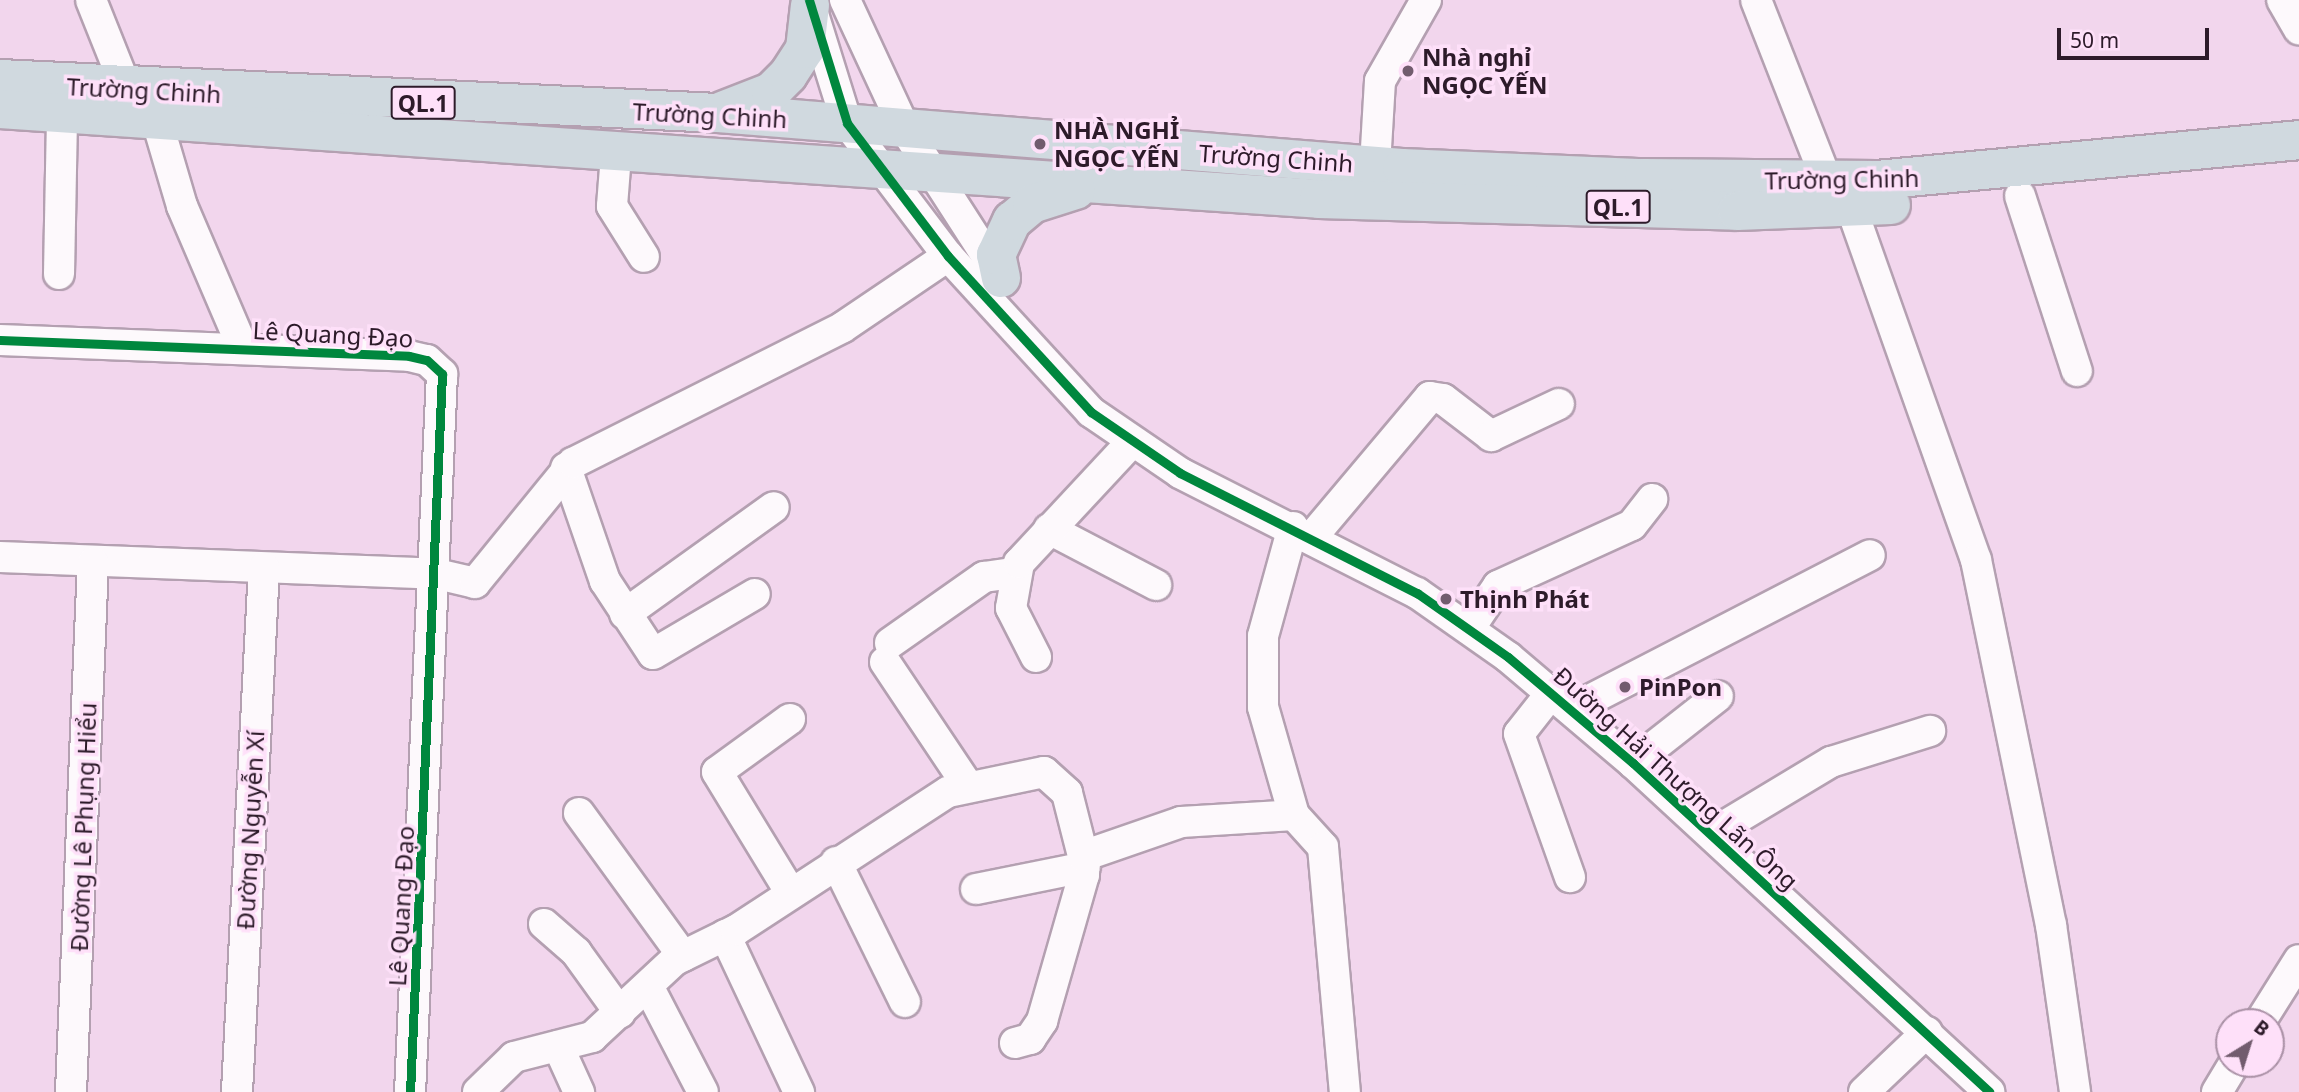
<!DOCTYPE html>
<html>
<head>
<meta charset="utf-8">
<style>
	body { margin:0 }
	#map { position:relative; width:2299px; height:1092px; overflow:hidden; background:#f2d6ed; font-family:"Noto Sans",sans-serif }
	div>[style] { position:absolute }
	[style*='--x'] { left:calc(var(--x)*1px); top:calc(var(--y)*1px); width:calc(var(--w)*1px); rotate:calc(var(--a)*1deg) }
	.roads { filter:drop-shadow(2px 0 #b4a0b1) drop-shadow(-2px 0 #b4a0b1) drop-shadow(0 2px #b4a0b1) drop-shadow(0 -2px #b4a0b1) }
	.minor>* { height:30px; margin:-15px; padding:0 15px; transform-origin:15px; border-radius:15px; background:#fdf9fc }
	.highway>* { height:38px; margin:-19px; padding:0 19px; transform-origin:19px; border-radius:19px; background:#d0d9df }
	.cycleway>* { height:9px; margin:-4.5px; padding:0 4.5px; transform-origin:4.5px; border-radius:4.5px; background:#00873e }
	.dots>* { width:19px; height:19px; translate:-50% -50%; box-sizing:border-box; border:4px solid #fee0f9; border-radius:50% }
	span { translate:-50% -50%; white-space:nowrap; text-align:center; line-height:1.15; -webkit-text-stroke:7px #fee0f9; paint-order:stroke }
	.shield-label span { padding:2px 5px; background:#fee0f9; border:2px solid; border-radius:5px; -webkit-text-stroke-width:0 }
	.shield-label { font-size:23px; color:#2d1b2a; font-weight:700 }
	.poi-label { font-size:24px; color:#2d1b2a; font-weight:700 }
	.left { translate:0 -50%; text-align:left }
	.street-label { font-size:24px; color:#2d1b2a }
	.north { position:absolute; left:2215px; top:1008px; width:70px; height:70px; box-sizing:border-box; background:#fee0f9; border:2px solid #aa91a6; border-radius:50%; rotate:38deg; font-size:19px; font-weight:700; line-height:28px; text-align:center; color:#2d1b2a }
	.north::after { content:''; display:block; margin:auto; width:24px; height:32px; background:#725c6e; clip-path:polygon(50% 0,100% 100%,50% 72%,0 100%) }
	.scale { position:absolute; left:2057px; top:28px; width:152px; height:32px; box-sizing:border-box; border:4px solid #2d1b2a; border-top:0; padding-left:9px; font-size:21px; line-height:24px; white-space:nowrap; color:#2d1b2a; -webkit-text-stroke:5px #fee0f9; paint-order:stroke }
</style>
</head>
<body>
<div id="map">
	<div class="roads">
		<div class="minor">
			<div style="--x:91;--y:0;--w:97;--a:68.2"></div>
			<div style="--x:845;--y:0;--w:142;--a:65.1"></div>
			<div style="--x:905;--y:129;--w:177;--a:57.2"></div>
			<div style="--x:1756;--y:0;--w:194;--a:68.6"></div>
			<div style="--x:2282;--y:0;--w:34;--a:60"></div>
			<div style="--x:813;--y:14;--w:114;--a:72.7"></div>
			<div style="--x:847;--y:123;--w:167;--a:52.8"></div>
			<div style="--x:948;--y:256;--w:212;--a:47.5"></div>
			<div style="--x:1091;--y:412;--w:108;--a:34.4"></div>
			<div style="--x:1180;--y:473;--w:266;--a:26.9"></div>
			<div style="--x:1417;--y:593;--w:111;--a:35.1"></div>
			<div style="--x:1508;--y:657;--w:164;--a:40.3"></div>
			<div style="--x:1633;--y:763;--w:485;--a:42.7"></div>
			<div style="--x:157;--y:121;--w:89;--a:73.6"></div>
			<div style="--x:182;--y:206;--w:155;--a:66.8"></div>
			<div style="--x:616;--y:155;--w:51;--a:94.5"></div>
			<div style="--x:612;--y:206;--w:60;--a:57.9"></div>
			<div style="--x:1375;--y:165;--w:84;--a:-86.6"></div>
			<div style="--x:1380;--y:81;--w:93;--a:-60.4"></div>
			<div style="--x:2020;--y:196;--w:184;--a:72"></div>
			<div style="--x:1851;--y:207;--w:374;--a:70.5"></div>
			<div style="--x:1976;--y:560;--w:373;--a:78.4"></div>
			<div style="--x:2051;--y:925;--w:169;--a:81.8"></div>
			<div style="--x:59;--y:274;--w:160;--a:-88.9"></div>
			<div style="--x:0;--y:340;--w:409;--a:2.2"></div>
			<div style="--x:409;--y:356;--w:18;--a:13"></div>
			<div style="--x:427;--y:360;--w:21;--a:43"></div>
			<div style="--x:442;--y:374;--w:719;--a:92.55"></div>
			<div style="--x:566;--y:468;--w:120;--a:71"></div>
			<div style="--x:605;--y:581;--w:87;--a:56.7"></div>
			<div style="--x:653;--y:654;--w:118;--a:-30.5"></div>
			<div style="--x:1293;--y:527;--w:113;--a:105.4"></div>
			<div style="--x:1263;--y:636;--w:71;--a:90"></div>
			<div style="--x:1263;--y:707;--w:112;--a:74"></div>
			<div style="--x:1294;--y:815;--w:43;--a:47.8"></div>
			<div style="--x:1323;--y:847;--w:246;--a:84.9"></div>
			<div style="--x:1049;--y:529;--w:121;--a:27.6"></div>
			<div style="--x:1312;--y:537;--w:183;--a:-49.9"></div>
			<div style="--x:1430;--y:397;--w:13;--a:9"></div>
			<div style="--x:1443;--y:399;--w:61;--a:37.6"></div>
			<div style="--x:1491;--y:436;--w:75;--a:-25.2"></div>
			<div style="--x:0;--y:557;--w:437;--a:2.2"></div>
			<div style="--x:437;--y:574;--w:39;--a:13"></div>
			<div style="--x:475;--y:583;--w:155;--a:-50.8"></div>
			<div style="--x:573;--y:463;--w:302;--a:-26.7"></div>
			<div style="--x:843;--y:327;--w:127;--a:-34.1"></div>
			<div style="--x:625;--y:614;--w:183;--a:-35.7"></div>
			<div style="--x:1469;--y:629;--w:52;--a:-56"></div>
			<div style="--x:1498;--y:586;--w:147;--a:-24.5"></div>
			<div style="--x:1632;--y:525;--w:33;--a:-52"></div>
			<div style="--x:890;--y:643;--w:115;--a:-35.1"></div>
			<div style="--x:984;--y:577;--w:30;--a:-8"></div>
			<div style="--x:1036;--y:657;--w:55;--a:-117"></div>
			<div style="--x:1011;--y:608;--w:46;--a:-79.9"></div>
			<div style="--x:1019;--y:563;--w:164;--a:-47"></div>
			<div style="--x:885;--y:662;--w:149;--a:56.2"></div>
			<div style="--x:1552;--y:692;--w:53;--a:128.2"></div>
			<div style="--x:1519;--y:734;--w:152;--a:70.4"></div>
			<div style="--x:1572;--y:709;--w:335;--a:-27.3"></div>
			<div style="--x:790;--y:719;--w:90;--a:144"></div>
			<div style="--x:717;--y:772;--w:142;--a:58.6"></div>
			<div style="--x:1633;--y:763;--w:108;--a:-38.2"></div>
			<div style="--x:579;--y:813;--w:177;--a:54"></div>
			<div style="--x:1711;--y:834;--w:140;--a:-31"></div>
			<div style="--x:1831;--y:762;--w:104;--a:-17.4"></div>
			<div style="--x:836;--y:862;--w:156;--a:63.8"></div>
			<div style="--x:976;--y:889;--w:111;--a:-11.4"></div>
			<div style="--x:544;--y:924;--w:43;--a:41.2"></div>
			<div style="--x:576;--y:952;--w:75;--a:54.2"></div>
			<div style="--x:725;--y:935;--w:174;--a:64.8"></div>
			<div style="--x:648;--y:986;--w:119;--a:62.6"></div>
			<div style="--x:2260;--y:1022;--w:73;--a:-57.8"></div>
			<div style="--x:1015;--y:1043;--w:16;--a:-15"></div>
			<div style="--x:1030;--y:1039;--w:22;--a:-56"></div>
			<div style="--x:1042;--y:1021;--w:152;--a:-74"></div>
			<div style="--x:1084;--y:875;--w:19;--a:-93"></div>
			<div style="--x:558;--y:1046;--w:51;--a:65.5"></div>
			<div style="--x:71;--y:1092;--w:530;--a:-87.62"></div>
			<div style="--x:237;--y:1092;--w:525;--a:-87.05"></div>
			<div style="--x:478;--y:1092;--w:50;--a:-44.2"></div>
			<div style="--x:514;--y:1057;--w:81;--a:-14.4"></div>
			<div style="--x:592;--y:1037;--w:113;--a:-42.9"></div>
			<div style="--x:675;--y:960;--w:68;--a:-26.2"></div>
			<div style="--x:736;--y:930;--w:253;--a:-33.1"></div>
			<div style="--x:948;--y:792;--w:98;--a:-11.8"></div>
			<div style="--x:1044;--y:772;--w:31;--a:42"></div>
			<div style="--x:1067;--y:793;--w:65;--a:75.7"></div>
			<div style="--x:1083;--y:856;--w:104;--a:-19.1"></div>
			<div style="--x:1181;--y:822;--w:113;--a:-3.5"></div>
			<div style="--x:1864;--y:1092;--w:87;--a:-43.6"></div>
			<div style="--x:2217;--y:1092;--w:33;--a:-59"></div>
		</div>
		<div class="highway">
			<div style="--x:0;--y:79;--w:719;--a:2.71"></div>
			<div style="--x:718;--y:113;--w:686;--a:4.6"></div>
			<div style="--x:1402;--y:168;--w:242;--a:2.4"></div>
			<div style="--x:1644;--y:178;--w:233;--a:0.5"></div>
			<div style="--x:1877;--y:180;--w:424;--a:-5.4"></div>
			<div style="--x:0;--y:109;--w:1322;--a:3.9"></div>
			<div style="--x:1319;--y:199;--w:418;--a:1.6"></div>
			<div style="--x:1737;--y:211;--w:154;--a:-2.2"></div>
			<div style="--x:722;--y:111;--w:53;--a:-21.2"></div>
			<div style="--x:771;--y:92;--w:24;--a:-45"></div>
			<div style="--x:788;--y:75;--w:31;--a:-57"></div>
			<div style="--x:805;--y:49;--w:44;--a:-83.5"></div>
			<div style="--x:1001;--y:278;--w:24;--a:-102"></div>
			<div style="--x:996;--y:255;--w:38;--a:-65"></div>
			<div style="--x:1012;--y:221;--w:26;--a:-40"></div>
			<div style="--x:1032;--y:204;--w:46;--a:-17.7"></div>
		</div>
	</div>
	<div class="cycleway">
		<div style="--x:809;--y:0;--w:129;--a:72.8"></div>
		<div style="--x:847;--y:123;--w:167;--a:52.8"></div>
		<div style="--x:948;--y:256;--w:212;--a:47.5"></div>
		<div style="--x:1091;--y:412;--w:108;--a:34.4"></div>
		<div style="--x:1180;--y:473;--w:266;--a:26.9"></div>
		<div style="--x:1417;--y:593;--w:111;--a:35.1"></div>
		<div style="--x:1508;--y:657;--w:164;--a:40.3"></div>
		<div style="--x:1633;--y:763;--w:485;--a:42.7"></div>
		<div style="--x:0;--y:340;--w:409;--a:2.2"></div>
		<div style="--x:409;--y:356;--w:18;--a:13"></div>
		<div style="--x:427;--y:360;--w:21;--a:43"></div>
		<div style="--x:442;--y:374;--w:719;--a:92.55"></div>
	</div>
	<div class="dots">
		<div style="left:1408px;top:71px;background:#725c6e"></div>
		<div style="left:1040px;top:144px;background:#725c6e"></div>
		<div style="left:1446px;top:599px;background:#725c6e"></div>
		<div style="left:1625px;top:687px;background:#725c6e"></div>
	</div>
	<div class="shield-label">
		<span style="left:423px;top:103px">QL.1</span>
		<span style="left:1618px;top:207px">QL.1</span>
	</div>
	<div class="poi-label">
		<span class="left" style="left:1422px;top:71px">Nhà nghỉ<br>NGỌC YẾN</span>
		<span class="left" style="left:1054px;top:144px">NHÀ NGHỈ<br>NGỌC YẾN</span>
		<span class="left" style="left:1460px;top:599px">Thịnh Phát</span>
		<span class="left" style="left:1639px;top:687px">PinPon</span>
	</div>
	<div class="street-label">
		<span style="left:144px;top:90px;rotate:3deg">Trường Chinh</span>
		<span style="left:710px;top:115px;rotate:3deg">Trường Chinh</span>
		<span style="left:1276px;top:158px;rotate:4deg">Trường Chinh</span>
		<span style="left:1842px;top:179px;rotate:-1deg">Trường Chinh</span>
		<span style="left:333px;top:334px;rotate:3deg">Lê Quang Đạo</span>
		<span style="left:1676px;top:778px;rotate:42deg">Đường Hải Thượng Lãn Ông</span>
		<span style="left:83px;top:827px;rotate:-88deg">Đường Lê Phụng Hiểu</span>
		<span style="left:250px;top:830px;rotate:-87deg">Đường Nguyễn Xí</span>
		<span style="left:401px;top:906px;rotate:-87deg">Lê Quang Đạo</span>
	</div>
	<div class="north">B</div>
	<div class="scale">50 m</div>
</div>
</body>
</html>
